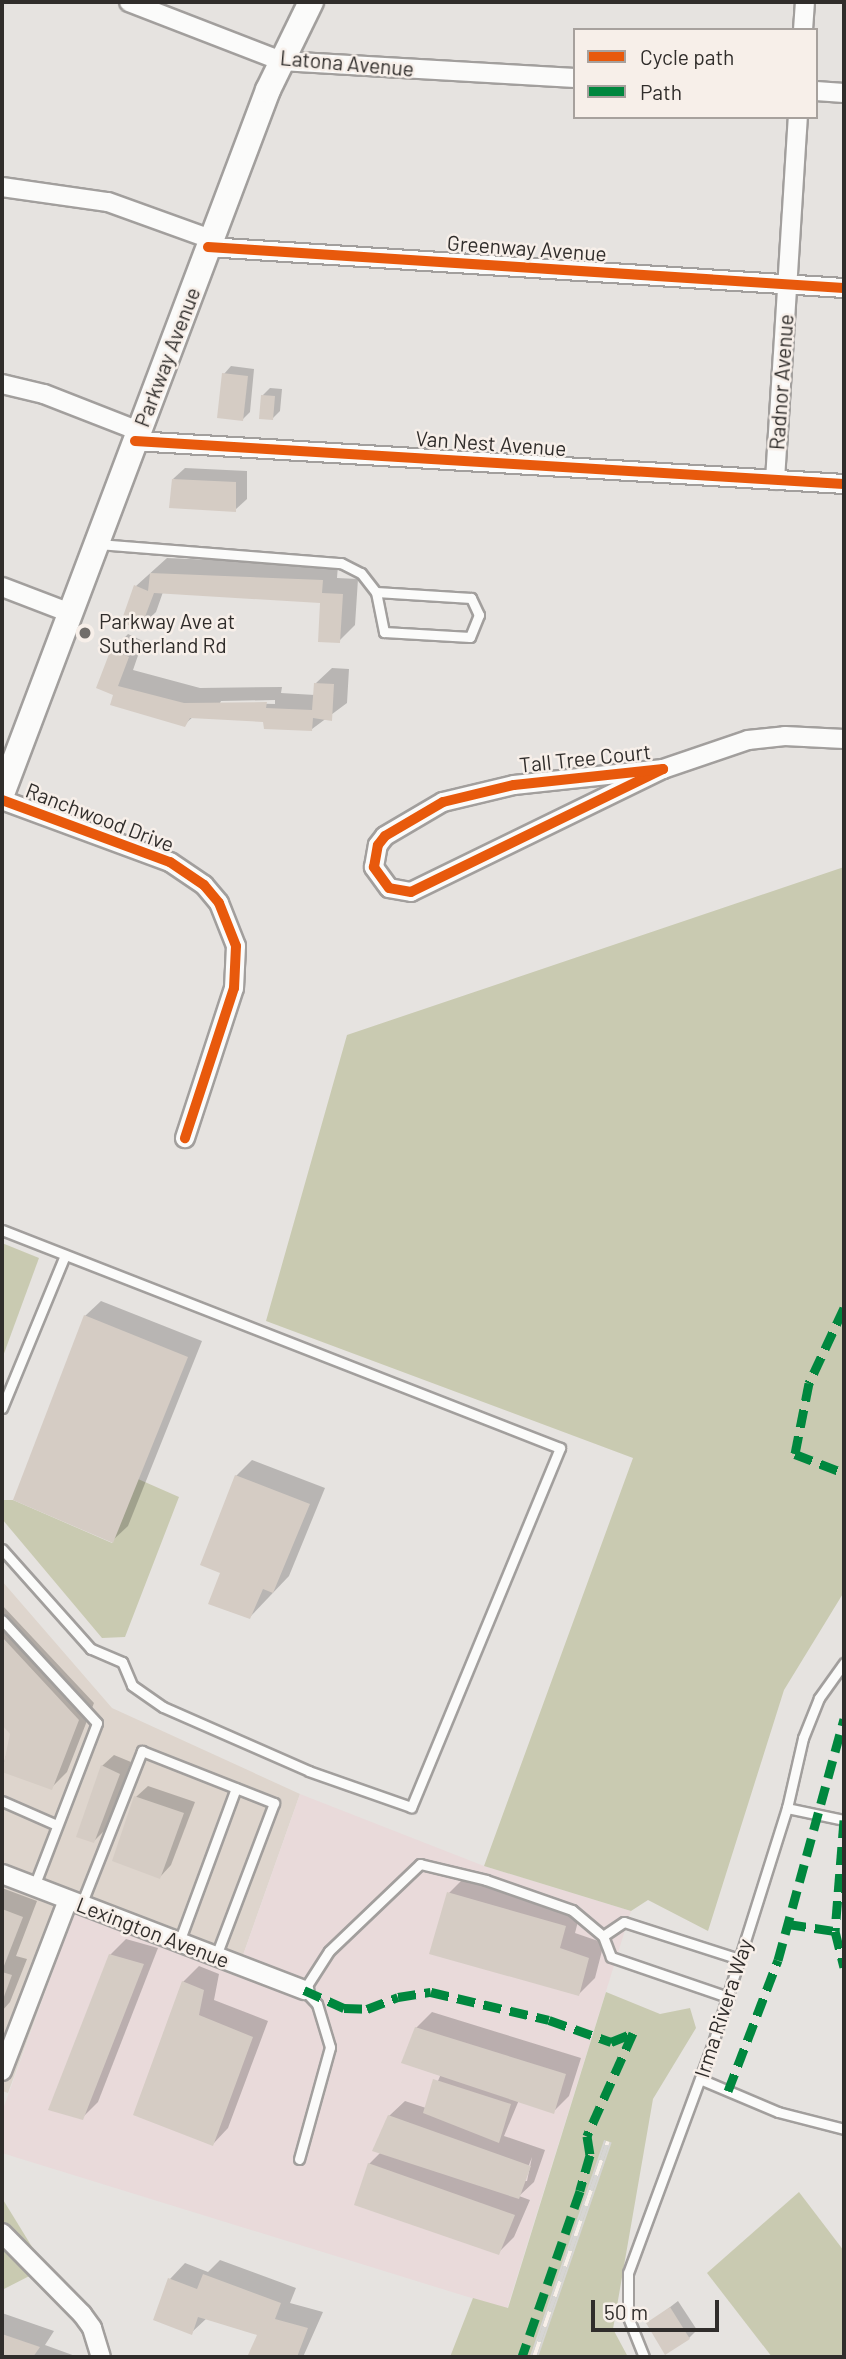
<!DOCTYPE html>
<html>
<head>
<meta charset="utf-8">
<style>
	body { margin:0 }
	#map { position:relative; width:846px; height:2359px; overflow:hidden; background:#e6e3e0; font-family:Barlow,sans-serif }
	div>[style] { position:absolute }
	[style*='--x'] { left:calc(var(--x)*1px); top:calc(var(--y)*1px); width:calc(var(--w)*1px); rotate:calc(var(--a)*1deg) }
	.built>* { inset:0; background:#ded5cd }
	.industrial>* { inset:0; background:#e9dada }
	.green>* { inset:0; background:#c9cab1 }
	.shadow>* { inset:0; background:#0003 }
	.building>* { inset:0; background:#d5ccc4 }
	.roads { filter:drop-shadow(2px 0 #a29f9d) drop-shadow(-2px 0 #a29f9d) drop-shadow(0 2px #a29f9d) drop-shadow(0 -2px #a29f9d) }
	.lane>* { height:9px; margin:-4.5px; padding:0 4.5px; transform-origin:4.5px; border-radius:4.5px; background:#fbfbfa }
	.street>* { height:18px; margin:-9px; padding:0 9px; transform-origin:9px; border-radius:9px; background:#fbfbfa }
	.secondary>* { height:24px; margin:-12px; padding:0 12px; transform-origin:12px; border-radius:12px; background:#fbfbfa }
	.rail>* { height:8px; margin-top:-4px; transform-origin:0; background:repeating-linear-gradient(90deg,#f7efe9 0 16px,#d6d5d3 0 32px); box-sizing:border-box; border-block:2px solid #d6d5d3 }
	.quiet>* { height:9px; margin-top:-4.5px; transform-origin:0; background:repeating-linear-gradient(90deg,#00873e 0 18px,transparent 0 27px) }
	.cycleway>* { height:10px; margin:-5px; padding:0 5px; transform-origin:5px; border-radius:5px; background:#e8590c }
	.dots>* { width:19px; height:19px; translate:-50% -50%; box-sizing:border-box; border:4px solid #f7efe9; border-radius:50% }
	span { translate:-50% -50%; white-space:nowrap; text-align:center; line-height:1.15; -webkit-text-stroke:5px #f7efe9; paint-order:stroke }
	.street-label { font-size:21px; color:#302d2b }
	.poi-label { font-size:21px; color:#302d2b }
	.left { translate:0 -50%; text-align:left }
	.frame { position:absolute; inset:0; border:4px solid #302d2b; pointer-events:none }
	.legend { position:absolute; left:573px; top:28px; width:245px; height:91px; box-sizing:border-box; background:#f7efe9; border:2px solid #a7a19d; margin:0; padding:9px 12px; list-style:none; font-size:21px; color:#302d2b }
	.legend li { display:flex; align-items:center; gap:14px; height:35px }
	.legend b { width:35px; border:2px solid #a7a19d }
	.scale { position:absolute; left:591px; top:2300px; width:128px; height:32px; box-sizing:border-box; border:4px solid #302d2b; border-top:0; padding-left:9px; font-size:21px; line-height:24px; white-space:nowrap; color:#302d2b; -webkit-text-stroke:5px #f7efe9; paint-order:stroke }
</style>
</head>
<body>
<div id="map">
	<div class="built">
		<div style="clip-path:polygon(2px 1581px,112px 1708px,300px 1794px,242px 1958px,79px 1899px,8px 2093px,2px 2091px)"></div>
	</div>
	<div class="industrial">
		<div style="clip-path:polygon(300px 1794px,484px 1866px,631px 1911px,507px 2309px,2px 2153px,2px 2112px,79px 1898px,242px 1958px)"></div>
	</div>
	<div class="green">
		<div style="clip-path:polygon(844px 867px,844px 1592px,784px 1690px,708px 1931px,648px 1900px,631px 1911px,484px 1866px,633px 1458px,266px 1321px,347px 1035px)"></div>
		<div style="clip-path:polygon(2px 1243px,39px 1258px,2px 1359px)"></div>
		<div style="clip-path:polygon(138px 1479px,179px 1497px,125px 1637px,102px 1638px,2px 1519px,2px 1500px,13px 1500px,112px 1543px)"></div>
		<div style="clip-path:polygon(606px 1992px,660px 2014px,690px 2008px,696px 2028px,653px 2099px,613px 2329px,628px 2357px,450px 2357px,473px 2298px,508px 2308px)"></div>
		<div style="clip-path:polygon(799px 2192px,844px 2251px,844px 2357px,772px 2357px,707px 2273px)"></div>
		<div style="clip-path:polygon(2px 2198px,45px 2268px,2px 2290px)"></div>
	</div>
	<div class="shadow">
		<div style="clip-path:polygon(231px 366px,254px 369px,250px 412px,242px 420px,224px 374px)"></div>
		<div style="clip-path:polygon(270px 388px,282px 389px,280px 411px,273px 418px,262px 396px)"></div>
		<div style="clip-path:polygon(185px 468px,247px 471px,247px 499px,235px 510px,173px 479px)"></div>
		<div style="clip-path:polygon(167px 558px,338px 565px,337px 578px,358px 579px,355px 625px,339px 641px,322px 601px,163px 592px,156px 612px,140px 627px,136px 586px)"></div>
		<div style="clip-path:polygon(evenodd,128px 634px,143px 641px,133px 670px,200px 688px,282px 687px,281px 693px,315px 695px,316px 683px,332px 668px,349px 669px,347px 703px,312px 729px,265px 721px,194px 716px,184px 725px,115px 694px,113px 650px,128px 634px,275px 700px,275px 704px,220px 703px,221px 701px,275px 700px)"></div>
		<div style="clip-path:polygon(101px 1301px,202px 1341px,128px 1526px,112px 1541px,85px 1316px)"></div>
		<div style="clip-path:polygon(252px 1460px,325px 1488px,289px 1576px,250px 1617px,223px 1573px,236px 1476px)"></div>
		<div style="clip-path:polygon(2px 1605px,94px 1703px,67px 1772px,51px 1788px,2px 1770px,12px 1734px,2px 1722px)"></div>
		<div style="clip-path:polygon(114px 1755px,131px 1762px,106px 1829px,94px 1841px,102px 1766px)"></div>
		<div style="clip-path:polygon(148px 1786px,195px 1802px,171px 1865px,160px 1877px,136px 1797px)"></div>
		<div style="clip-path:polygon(465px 1877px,581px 1910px,575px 1933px,604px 1943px,595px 1978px,579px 1994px,449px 1893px)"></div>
		<div style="clip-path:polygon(2px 1888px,37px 1901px,16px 1956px,27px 1959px,10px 2002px,2px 2011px)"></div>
		<div style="clip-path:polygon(126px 1939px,158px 1948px,98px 2102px,82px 2118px,110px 1955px)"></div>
		<div style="clip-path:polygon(199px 1966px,219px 1974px,214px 2000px,268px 2021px,228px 2128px,213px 2144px,183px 1982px)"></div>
		<div style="clip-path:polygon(evenodd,432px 2012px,581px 2058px,569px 2096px,553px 2112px,519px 2100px,504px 2136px,545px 2150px,534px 2182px,519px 2196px,530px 2200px,514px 2237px,498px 2253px,369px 2164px,381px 2152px,389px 2116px,405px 2101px,426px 2108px,441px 2074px,416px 2028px,432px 2012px,532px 2157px,527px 2181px,523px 2181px,532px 2157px)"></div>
		<div style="clip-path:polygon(220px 2260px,296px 2288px,290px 2303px,323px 2312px,303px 2357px,251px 2354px,260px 2334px,207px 2318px,191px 2333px,170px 2279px,185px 2263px,208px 2272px)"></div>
		<div style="clip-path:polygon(678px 2301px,697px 2330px,689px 2338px,648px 2324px)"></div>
		<div style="clip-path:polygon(2px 2313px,54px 2331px,45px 2345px,78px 2357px,2px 2357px)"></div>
	</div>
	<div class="building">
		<div style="clip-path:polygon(222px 373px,248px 376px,243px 421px,217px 418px)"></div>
		<div style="clip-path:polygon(261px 395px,275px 396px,273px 420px,259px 419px)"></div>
		<div style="clip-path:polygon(172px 479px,236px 482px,236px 512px,169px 508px)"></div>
		<div style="clip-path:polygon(150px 573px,323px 580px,322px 593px,343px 594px,340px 643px,318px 642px,320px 603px,154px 593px,140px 630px,121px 622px,134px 585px,148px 591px)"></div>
		<div style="clip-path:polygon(111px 649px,129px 657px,118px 686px,184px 703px,267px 702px,266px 708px,312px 710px,314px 683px,334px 684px,332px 721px,313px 718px,312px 731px,264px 729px,263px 722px,190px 718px,185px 727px,110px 705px,113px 695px,96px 688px)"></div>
		<div style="clip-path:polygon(84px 1315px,188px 1357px,113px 1543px,13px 1500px)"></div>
		<div style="clip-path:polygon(235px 1475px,310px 1504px,273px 1593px,263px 1589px,250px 1619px,208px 1604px,220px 1573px,200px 1565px)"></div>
		<div style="clip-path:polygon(2px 1637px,79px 1720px,52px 1790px,2px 1772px,10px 1734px,2px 1725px)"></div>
		<div style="clip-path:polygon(101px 1765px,120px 1774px,94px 1843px,76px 1837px)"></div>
		<div style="clip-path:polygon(134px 1796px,184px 1813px,160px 1879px,112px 1861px)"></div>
		<div style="clip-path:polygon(447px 1892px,566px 1926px,560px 1948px,589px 1958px,579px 1996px,429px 1954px)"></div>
		<div style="clip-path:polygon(2px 1909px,23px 1917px,2px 1971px)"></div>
		<div style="clip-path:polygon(109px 1954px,144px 1964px,83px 2120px,48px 2110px)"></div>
		<div style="clip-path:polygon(2px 1972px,12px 1975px,2px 2002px)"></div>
		<div style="clip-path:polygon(182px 1981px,204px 1990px,199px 2015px,253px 2037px,213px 2146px,133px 2115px)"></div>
		<div style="clip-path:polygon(415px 2027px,566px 2074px,554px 2114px,401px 2063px)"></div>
		<div style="clip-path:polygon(433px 2079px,511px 2104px,499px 2143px,423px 2113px)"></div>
		<div style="clip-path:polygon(388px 2115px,531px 2166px,519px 2199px,372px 2151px)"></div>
		<div style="clip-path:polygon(368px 2163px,515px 2215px,499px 2255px,354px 2205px)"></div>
		<div style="clip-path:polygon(203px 2274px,281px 2303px,275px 2319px,308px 2328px,297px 2357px,248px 2355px,257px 2335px,198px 2317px,192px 2335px,153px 2320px,168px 2278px,197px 2289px)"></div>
		<div style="clip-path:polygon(670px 2307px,690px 2339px,665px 2355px,646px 2323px)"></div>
		<div style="clip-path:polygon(2px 2334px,40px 2347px,33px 2357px,2px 2357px)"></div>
	</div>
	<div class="roads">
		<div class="lane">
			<div style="--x:98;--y:544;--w:244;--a:4.5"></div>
			<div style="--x:341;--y:563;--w:22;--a:27"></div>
			<div style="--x:361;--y:573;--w:24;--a:52"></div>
			<div style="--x:376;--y:592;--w:41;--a:78.7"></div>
			<div style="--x:384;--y:632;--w:86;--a:3.3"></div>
			<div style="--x:470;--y:637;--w:24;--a:-68"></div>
			<div style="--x:479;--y:615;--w:19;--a:-115"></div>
			<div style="--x:471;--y:598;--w:95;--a:-176.4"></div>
			<div style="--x:2;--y:1230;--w:599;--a:21.34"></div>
			<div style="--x:560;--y:1448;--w:389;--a:112.5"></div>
			<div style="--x:411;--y:1807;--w:108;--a:-160.6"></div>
			<div style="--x:309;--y:1771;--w:159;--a:-156.3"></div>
			<div style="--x:163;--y:1707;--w:38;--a:-145"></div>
			<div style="--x:132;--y:1685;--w:25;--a:-113"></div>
			<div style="--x:122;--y:1662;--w:34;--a:-157"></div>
			<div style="--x:91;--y:1649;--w:134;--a:-131.7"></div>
			<div style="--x:2;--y:1408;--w:165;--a:-67.6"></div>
			<div style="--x:2;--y:1620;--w:140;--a:47.3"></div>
			<div style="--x:97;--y:1723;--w:175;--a:111.1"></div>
			<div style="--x:2;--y:1801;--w:60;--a:23.6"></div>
			<div style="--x:787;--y:1808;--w:58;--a:11.9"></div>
			<div style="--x:81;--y:1905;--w:166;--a:-68.4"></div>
			<div style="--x:142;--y:1751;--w:142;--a:21.5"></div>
			<div style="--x:274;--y:1803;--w:164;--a:110.8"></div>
			<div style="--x:603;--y:1936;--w:25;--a:-34"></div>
			<div style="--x:624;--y:1922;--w:121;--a:17.8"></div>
			<div style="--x:179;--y:1942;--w:164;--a:-69.7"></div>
			<div style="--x:700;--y:2079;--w:85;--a:22.9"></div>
			<div style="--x:778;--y:2112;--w:68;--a:14.4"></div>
			<div style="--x:299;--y:2159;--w:116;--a:-74.5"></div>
			<div style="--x:330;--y:2047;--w:45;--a:-106.8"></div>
			<div style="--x:317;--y:2004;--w:19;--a:-133"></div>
			<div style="--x:304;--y:1990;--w:46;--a:-57.3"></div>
			<div style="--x:329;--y:1951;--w:126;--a:-43.7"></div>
			<div style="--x:420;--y:1864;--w:68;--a:13.6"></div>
			<div style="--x:486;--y:1880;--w:91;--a:19.2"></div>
			<div style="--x:572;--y:1910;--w:40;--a:40"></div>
			<div style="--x:603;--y:1936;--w:22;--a:69"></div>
			<div style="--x:611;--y:1957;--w:124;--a:18.9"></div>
			<div style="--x:644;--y:2357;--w:43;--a:-111.8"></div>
			<div style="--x:628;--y:2317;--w:44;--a:-90"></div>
			<div style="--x:628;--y:2273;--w:239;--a:-69.7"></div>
			<div style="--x:711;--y:2049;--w:253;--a:-72.5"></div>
			<div style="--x:787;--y:1808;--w:72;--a:-77.1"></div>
			<div style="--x:803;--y:1738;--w:43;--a:-68.2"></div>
			<div style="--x:819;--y:1698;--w:43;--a:-54.5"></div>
		</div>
		<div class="street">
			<div style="--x:129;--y:2;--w:163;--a:21.2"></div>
			<div style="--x:281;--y:61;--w:294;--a:3.3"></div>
			<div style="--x:803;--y:30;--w:28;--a:-86"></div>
			<div style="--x:816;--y:91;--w:28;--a:4"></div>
			<div style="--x:2;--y:187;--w:107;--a:8.1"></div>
			<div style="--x:108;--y:202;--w:109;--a:19.8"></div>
			<div style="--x:208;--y:247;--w:637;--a:3.69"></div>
			<div style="--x:2;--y:384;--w:43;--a:13.4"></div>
			<div style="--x:44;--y:394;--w:102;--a:21.3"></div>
			<div style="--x:135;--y:441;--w:710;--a:3.47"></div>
			<div style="--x:775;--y:480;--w:364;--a:-86.4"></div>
			<div style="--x:2;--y:587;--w:73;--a:20.9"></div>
			<div style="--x:663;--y:769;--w:280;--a:154"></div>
			<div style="--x:411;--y:892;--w:22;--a:-170"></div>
			<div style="--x:389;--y:888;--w:26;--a:-126"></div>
			<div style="--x:374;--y:867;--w:22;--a:-80"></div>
			<div style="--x:378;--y:845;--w:11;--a:-52"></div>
			<div style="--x:385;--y:836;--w:67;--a:-30.4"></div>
			<div style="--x:443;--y:802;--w:73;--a:-13.5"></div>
			<div style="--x:514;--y:785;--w:150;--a:-6.1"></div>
			<div style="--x:663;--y:769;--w:90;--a:-18.8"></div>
			<div style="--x:748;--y:740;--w:37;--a:-6"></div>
			<div style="--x:785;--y:736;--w:59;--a:2.9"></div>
			<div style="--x:2;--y:800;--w:179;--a:20.3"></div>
			<div style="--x:170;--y:862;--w:41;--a:34.1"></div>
			<div style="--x:204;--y:885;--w:23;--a:50"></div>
			<div style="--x:219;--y:903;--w:46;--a:68.4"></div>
			<div style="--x:236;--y:946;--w:42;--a:92.7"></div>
			<div style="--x:234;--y:988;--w:158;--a:108.1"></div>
			<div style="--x:2;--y:1874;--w:324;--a:21"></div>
			<div style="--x:2;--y:2071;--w:183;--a:-68.9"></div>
			<div style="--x:2;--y:2233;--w:114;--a:45.4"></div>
			<div style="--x:82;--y:2314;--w:17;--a:54"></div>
			<div style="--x:92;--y:2328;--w:30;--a:73"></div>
		</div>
		<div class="secondary">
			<div style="--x:2;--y:794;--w:753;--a:-69.3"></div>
			<div style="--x:268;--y:90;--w:98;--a:-64"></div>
		</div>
	</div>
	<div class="rail">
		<div style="--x:534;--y:2357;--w:228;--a:-71.1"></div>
	</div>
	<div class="quiet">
		<div style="--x:844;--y:1308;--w:83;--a:115"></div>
		<div style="--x:809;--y:1383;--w:72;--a:101.2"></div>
		<div style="--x:795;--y:1454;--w:53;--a:21.2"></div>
		<div style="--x:844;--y:1820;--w:111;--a:94.6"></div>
		<div style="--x:835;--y:1931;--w:37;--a:76"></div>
		<div style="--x:788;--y:1924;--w:48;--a:8.5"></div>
		<div style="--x:304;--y:1990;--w:44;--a:24.2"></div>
		<div style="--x:344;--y:2008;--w:23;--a:2"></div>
		<div style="--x:367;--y:2009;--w:33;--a:-21"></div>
		<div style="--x:398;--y:1997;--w:33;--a:-9"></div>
		<div style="--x:431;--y:1992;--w:121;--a:13.3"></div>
		<div style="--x:549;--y:2020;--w:66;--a:19.5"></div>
		<div style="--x:611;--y:2042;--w:24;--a:-22"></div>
		<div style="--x:633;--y:2033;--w:113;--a:114.1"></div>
		<div style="--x:587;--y:2136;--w:19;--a:81"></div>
		<div style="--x:590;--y:2155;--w:37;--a:106"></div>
		<div style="--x:580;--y:2191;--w:176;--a:109.3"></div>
		<div style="--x:728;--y:2091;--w:140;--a:-69.1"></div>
		<div style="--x:778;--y:1960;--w:250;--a:-74.7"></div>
	</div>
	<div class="cycleway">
		<div style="--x:208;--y:247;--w:637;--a:3.69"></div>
		<div style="--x:135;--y:441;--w:710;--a:3.47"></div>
		<div style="--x:663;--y:769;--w:280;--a:154"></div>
		<div style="--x:411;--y:892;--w:22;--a:-170"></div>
		<div style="--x:389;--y:888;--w:26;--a:-126"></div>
		<div style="--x:374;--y:867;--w:22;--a:-80"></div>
		<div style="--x:378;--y:845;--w:11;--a:-52"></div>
		<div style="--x:385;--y:836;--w:67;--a:-30.4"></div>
		<div style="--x:443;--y:802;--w:73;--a:-13.5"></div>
		<div style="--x:514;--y:785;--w:150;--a:-6.1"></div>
		<div style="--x:2;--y:800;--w:179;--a:20.3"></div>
		<div style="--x:170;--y:862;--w:41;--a:34.1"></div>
		<div style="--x:204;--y:885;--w:23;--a:50"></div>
		<div style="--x:219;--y:903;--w:46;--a:68.4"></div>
		<div style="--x:236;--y:946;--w:42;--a:92.7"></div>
		<div style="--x:234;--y:988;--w:158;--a:108.1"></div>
	</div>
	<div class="dots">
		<div style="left:85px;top:633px;background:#706d6a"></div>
	</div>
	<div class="street-label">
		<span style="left:347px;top:63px;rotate:5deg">Latona Avenue</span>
		<span style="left:527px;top:248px;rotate:4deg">Greenway Avenue</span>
		<span style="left:167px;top:357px;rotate:-69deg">Parkway Avenue</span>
		<span style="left:781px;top:382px;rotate:-86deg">Radnor Avenue</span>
		<span style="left:491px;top:443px;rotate:4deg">Van Nest Avenue</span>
		<span style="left:585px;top:758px;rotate:-6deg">Tall Tree Court</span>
		<span style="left:100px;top:817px;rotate:21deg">Ranchwood Drive</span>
		<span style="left:153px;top:1932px;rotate:21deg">Lexington Avenue</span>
		<span style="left:723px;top:2008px;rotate:-72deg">Irma Rivera Way</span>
	</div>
	<div class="poi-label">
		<span class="left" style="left:99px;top:633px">Parkway Ave at<br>Sutherland Rd</span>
	</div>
	<div class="frame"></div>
	<ul class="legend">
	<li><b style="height:9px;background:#e8590c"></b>Cycle path</li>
	<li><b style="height:9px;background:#00873e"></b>Path</li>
	</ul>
	<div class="scale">50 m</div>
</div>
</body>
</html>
